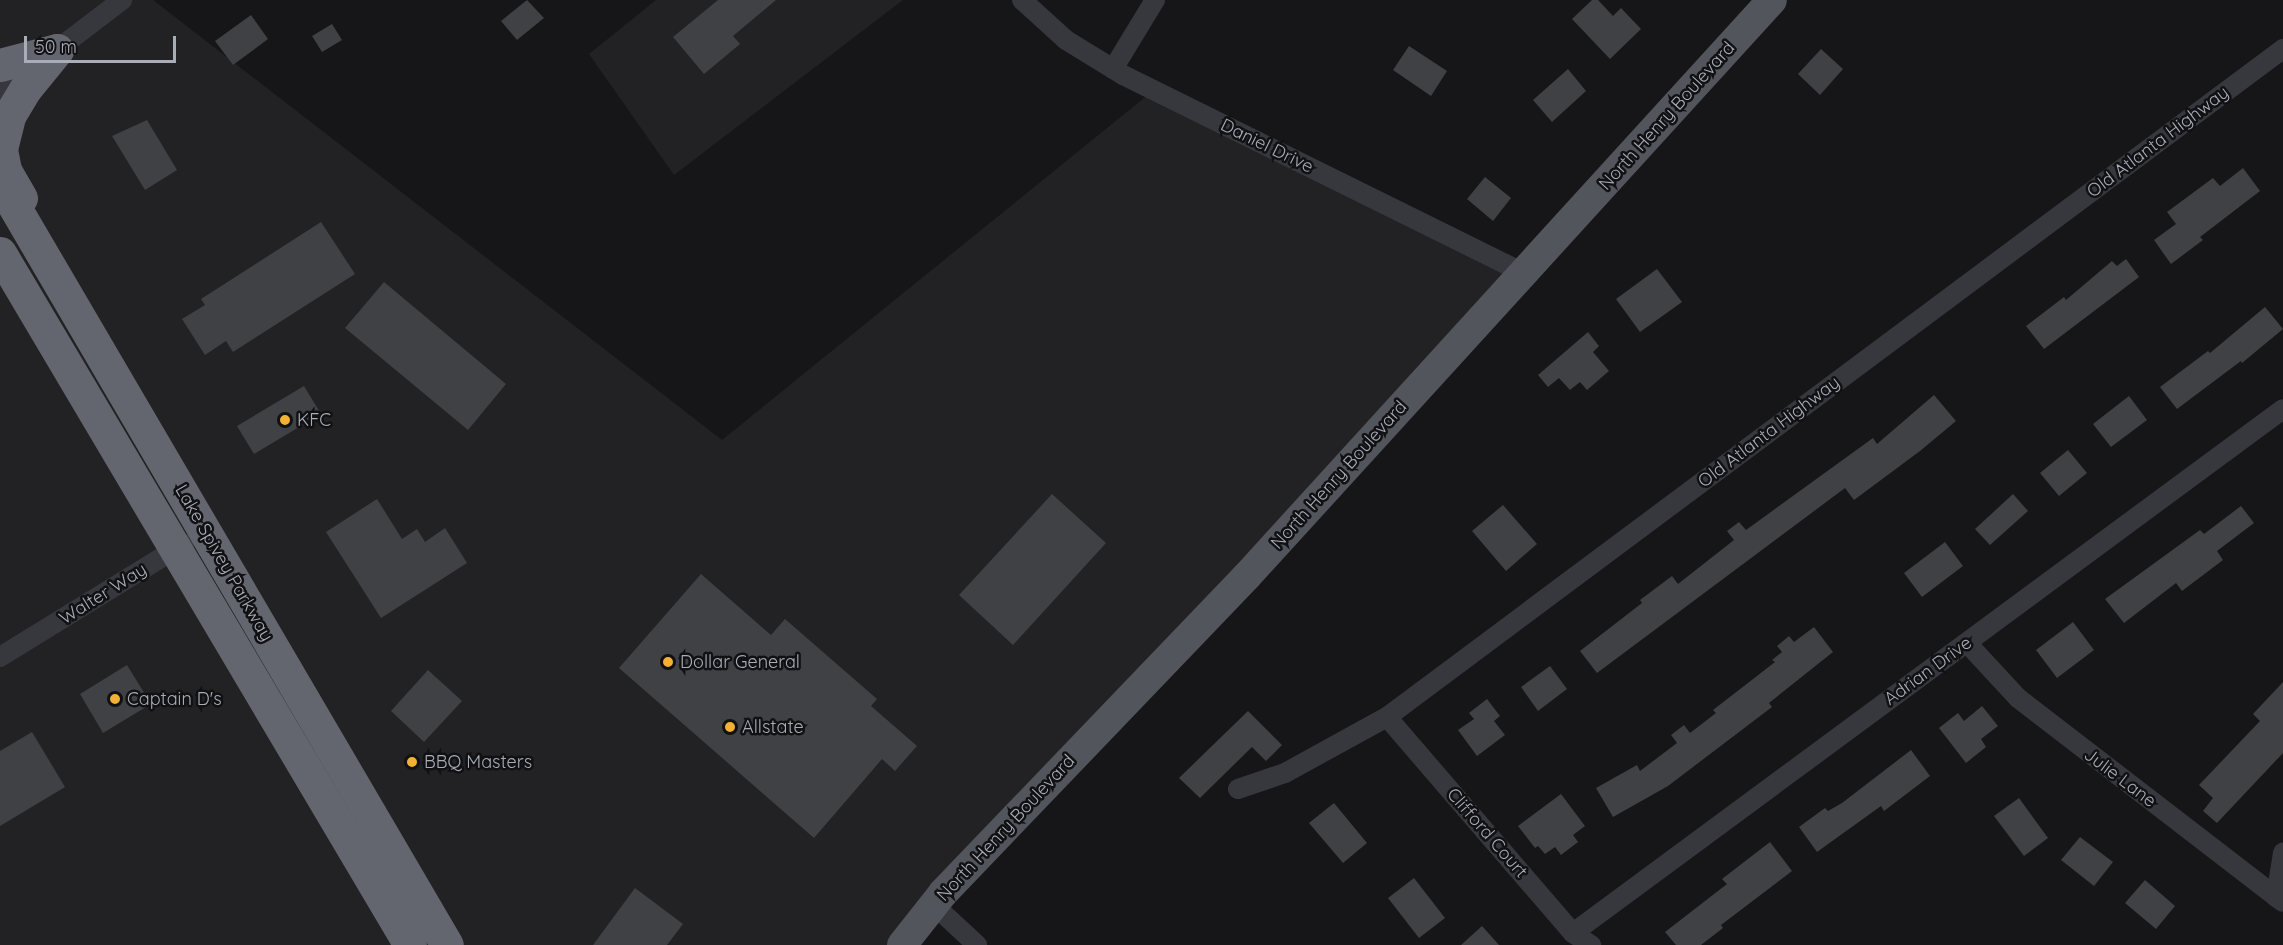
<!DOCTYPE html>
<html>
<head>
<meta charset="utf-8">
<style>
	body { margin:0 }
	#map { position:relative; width:2283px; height:945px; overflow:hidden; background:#161618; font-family:Quicksand,sans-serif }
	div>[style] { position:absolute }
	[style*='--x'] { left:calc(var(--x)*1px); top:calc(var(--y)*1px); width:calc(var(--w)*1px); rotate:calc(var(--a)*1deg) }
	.built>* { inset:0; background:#222225 }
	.building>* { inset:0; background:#404145 }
	.street>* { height:20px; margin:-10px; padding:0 10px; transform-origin:10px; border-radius:10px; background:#37383d }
	.primary>* { height:30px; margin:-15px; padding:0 15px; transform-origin:15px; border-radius:15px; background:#53555c }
	.highway>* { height:33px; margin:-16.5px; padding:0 16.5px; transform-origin:16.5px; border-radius:16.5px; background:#63666e }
	.dots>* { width:16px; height:16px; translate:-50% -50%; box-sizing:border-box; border:3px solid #111113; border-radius:50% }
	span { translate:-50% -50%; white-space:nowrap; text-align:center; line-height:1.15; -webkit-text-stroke:5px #111113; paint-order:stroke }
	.street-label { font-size:18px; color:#a8adb8 }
	.poi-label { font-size:18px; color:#a8adb8 }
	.left { translate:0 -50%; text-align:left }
	.scale { position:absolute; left:24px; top:36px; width:152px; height:27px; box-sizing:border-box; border:3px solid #a8adb8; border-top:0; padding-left:8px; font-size:18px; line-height:21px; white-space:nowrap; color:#a8adb8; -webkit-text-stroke:4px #111113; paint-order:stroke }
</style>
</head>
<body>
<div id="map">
	<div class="built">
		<div style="clip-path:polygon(0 0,153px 0,722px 440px,1149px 94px,1532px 284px,899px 945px,0 945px)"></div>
		<div style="clip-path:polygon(656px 0,903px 0,674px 175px,589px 54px)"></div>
	</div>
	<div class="building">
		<div style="clip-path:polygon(527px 0,544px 18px,517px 40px,501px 21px)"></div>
		<div style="clip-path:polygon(718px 0,776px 0,733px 36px,740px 44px,704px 74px,673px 37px)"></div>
		<div style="clip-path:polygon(1592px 0,1598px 0,1613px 16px,1621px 8px,1641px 29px,1610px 59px,1572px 19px)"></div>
		<div style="clip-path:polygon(251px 15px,268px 39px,233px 65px,215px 41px)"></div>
		<div style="clip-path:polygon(332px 24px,342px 40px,322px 52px,312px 36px)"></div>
		<div style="clip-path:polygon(1409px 46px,1447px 71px,1431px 96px,1393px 70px)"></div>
		<div style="clip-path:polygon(1821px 49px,1843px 69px,1820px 95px,1798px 74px)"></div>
		<div style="clip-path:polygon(1568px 69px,1586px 91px,1552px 122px,1533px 100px)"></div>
		<div style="clip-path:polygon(147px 120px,177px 170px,145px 190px,112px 136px)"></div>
		<div style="clip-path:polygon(2243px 168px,2260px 191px,2200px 237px,2203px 240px,2171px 264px,2154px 240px,2176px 224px,2167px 212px,2213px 178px,2220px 186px)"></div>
		<div style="clip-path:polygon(1485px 177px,1511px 198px,1493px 221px,1467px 199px)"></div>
		<div style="clip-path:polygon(321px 222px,355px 274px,233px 352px,226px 341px,205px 355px,182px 319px,205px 305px,201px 299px)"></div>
		<div style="clip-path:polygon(2126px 259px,2139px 277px,2044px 349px,2026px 326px,2064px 297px,2066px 300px,2112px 261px,2117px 266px)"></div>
		<div style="clip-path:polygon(1657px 269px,1682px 302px,1640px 332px,1616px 299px)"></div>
		<div style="clip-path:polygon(384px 282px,506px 384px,468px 430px,345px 328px)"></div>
		<div style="clip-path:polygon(2265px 307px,2283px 329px,2242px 363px,2241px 361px,2177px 409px,2160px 387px,2208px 351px,2210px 353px)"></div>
		<div style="clip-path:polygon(1588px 332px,1599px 346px,1593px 352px,1609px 371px,1587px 390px,1580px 382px,1570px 390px,1559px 378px,1548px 387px,1538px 375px)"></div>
		<div style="clip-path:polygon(304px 386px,321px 414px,254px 454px,237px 426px)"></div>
		<div style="clip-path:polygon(1934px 395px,1956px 421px,1920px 451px,1854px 500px,1845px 488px,1597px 673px,1580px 651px,1642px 603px,1640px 600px,1672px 576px,1678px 584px,1734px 540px,1727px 531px,1739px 522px,1746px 530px,1873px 438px,1877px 444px)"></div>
		<div style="clip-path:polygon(2129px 396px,2147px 420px,2111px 447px,2093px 424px)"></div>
		<div style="clip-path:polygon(2068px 450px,2087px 473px,2059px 496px,2040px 473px)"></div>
		<div style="clip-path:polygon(1052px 494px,1106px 543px,1013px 645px,959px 595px)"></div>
		<div style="clip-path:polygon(2013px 494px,2028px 511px,1990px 545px,1975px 529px)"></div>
		<div style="clip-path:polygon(377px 499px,402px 539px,417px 529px,425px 542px,445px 528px,467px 563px,381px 618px,326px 532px)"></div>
		<div style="clip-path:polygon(1503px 505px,1537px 544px,1506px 571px,1472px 531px)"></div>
		<div style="clip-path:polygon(2241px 506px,2254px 523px,2217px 551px,2223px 560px,2182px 591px,2176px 583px,2124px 623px,2105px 599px,2200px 530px,2204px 534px)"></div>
		<div style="clip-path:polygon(1945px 542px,1963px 566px,1922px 597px,1904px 573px)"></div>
		<div style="clip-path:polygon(701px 574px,771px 635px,785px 619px,877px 699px,871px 706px,917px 746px,895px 771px,882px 759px,814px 838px,619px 668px)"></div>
		<div style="clip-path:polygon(2073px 622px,2094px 650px,2057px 678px,2036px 650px)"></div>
		<div style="clip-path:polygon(1814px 627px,1833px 652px,1769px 703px,1772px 707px,1668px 786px,1613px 817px,1596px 788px,1637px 765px,1640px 771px,1677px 743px,1671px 735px,1684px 725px,1690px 733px,1716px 713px,1713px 710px,1775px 662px,1772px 660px,1782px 652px,1777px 646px,1789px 636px,1794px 642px)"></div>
		<div style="clip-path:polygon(127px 665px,151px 704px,103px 733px,80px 694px)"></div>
		<div style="clip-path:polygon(1550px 666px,1567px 689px,1538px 711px,1521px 687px)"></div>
		<div style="clip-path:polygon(428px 670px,462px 701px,424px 742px,391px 711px)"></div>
		<div style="clip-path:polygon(2283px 682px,2283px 753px,2217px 823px,2203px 811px,2213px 798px,2199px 785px,2260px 721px,2253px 714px)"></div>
		<div style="clip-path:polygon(1487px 699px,1500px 716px,1494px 721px,1505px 735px,1477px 756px,1458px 730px,1474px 719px,1469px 713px)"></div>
		<div style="clip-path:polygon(1982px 706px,1998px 726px,1981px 739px,1986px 747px,1966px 763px,1939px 728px,1958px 713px,1964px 721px)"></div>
		<div style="clip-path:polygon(1248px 711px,1282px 745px,1266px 761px,1252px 747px,1200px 798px,1179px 778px)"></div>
		<div style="clip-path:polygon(32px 732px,65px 787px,0 826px,0 751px)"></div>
		<div style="clip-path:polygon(1911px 750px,1930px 776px,1884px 811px,1881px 806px,1817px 852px,1799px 827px,1825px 808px,1828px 811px,1842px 803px)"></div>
		<div style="clip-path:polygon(1561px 794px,1585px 826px,1573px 835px,1578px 842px,1561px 855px,1555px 847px,1545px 854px,1538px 846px,1535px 848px,1518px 826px)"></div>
		<div style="clip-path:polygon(2019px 798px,2048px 838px,2024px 856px,1994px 816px)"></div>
		<div style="clip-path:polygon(1334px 803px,1367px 843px,1343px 863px,1309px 823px)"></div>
		<div style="clip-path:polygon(2080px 837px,2113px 862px,2094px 886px,2061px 860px)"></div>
		<div style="clip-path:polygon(1770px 842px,1792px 871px,1721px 925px,1723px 928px,1701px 945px,1676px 945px,1665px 932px,1727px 884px,1722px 879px)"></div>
		<div style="clip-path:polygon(1414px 878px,1445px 918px,1419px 938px,1388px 898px)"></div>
		<div style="clip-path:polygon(2145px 880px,2175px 906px,2156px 929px,2125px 903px)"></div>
		<div style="clip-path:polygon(635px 888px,683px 924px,667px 945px,593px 945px)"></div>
		<div style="clip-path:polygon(1482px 926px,1499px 945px,1461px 945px)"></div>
	</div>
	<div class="street">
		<div style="--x:1022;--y:0;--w:59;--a:42.3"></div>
		<div style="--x:1066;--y:40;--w:67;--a:31.6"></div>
		<div style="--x:1123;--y:75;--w:447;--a:26.3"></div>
		<div style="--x:50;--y:55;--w:91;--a:-37.4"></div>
		<div style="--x:1113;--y:69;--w:81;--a:-58.7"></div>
		<div style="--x:0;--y:93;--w:34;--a:-37"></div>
		<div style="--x:1967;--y:643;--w:75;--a:47.2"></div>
		<div style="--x:2018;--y:698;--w:334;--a:37.6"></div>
		<div style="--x:0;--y:657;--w:216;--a:-31.6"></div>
		<div style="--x:1387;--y:717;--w:285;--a:49.3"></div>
		<div style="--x:1573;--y:933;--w:22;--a:34"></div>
		<div style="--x:1238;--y:789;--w:50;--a:-18.8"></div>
		<div style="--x:1285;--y:773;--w:116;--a:-28.8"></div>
		<div style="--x:1387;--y:717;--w:1118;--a:-36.71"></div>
		<div style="--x:2276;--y:897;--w:45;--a:-81"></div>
		<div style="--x:934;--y:905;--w:59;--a:42.9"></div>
		<div style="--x:1573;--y:933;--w:882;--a:-36.43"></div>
	</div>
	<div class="primary">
		<div style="--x:902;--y:945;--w:66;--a:-51.7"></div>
		<div style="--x:943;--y:893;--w:439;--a:-46.2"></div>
		<div style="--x:1247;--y:576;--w:779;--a:-47.65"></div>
	</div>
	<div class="highway">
		<div style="--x:0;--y:65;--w:59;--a:-14.7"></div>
		<div style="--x:0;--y:182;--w:884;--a:59.64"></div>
		<div style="--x:21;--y:198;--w:32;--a:-120"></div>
		<div style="--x:5;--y:170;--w:21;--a:-101"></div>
		<div style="--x:1;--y:149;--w:34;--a:-76"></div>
		<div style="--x:9;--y:116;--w:33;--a:-59"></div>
		<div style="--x:26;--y:88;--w:49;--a:-50.8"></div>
		<div style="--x:0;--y:253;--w:804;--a:59.35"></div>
	</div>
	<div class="dots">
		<div style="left:285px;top:420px;background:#f2b134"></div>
		<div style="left:668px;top:662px;background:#f2b134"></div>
		<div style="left:115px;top:699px;background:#f2b134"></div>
		<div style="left:730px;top:727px;background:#f2b134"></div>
		<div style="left:412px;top:762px;background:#f2b134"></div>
	</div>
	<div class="street-label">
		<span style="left:1667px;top:116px;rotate:-48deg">North Henry Boulevard</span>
		<span style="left:2158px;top:142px;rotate:-37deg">Old Atlanta Highway</span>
		<span style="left:1267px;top:146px;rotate:26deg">Daniel Drive</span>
		<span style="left:1769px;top:432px;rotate:-37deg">Old Atlanta Highway</span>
		<span style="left:1339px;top:475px;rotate:-48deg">North Henry Boulevard</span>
		<span style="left:224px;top:563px;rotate:60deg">Lake Spivey Parkway</span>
		<span style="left:103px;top:594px;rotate:-32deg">Walter Way</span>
		<span style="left:1928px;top:671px;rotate:-36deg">Adrian Drive</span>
		<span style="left:2120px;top:778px;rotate:37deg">Julie Lane</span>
		<span style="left:1006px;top:828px;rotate:-47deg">North Henry Boulevard</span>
		<span style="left:1487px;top:833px;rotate:49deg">Clifford Court</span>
	</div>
	<div class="poi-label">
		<span class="left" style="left:297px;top:420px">KFC</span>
		<span class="left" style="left:680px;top:662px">Dollar General</span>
		<span class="left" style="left:127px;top:699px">Captain D's</span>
		<span class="left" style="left:742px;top:727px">Allstate</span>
		<span class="left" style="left:424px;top:762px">BBQ Masters</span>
	</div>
	<div class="scale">50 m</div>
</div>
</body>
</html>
